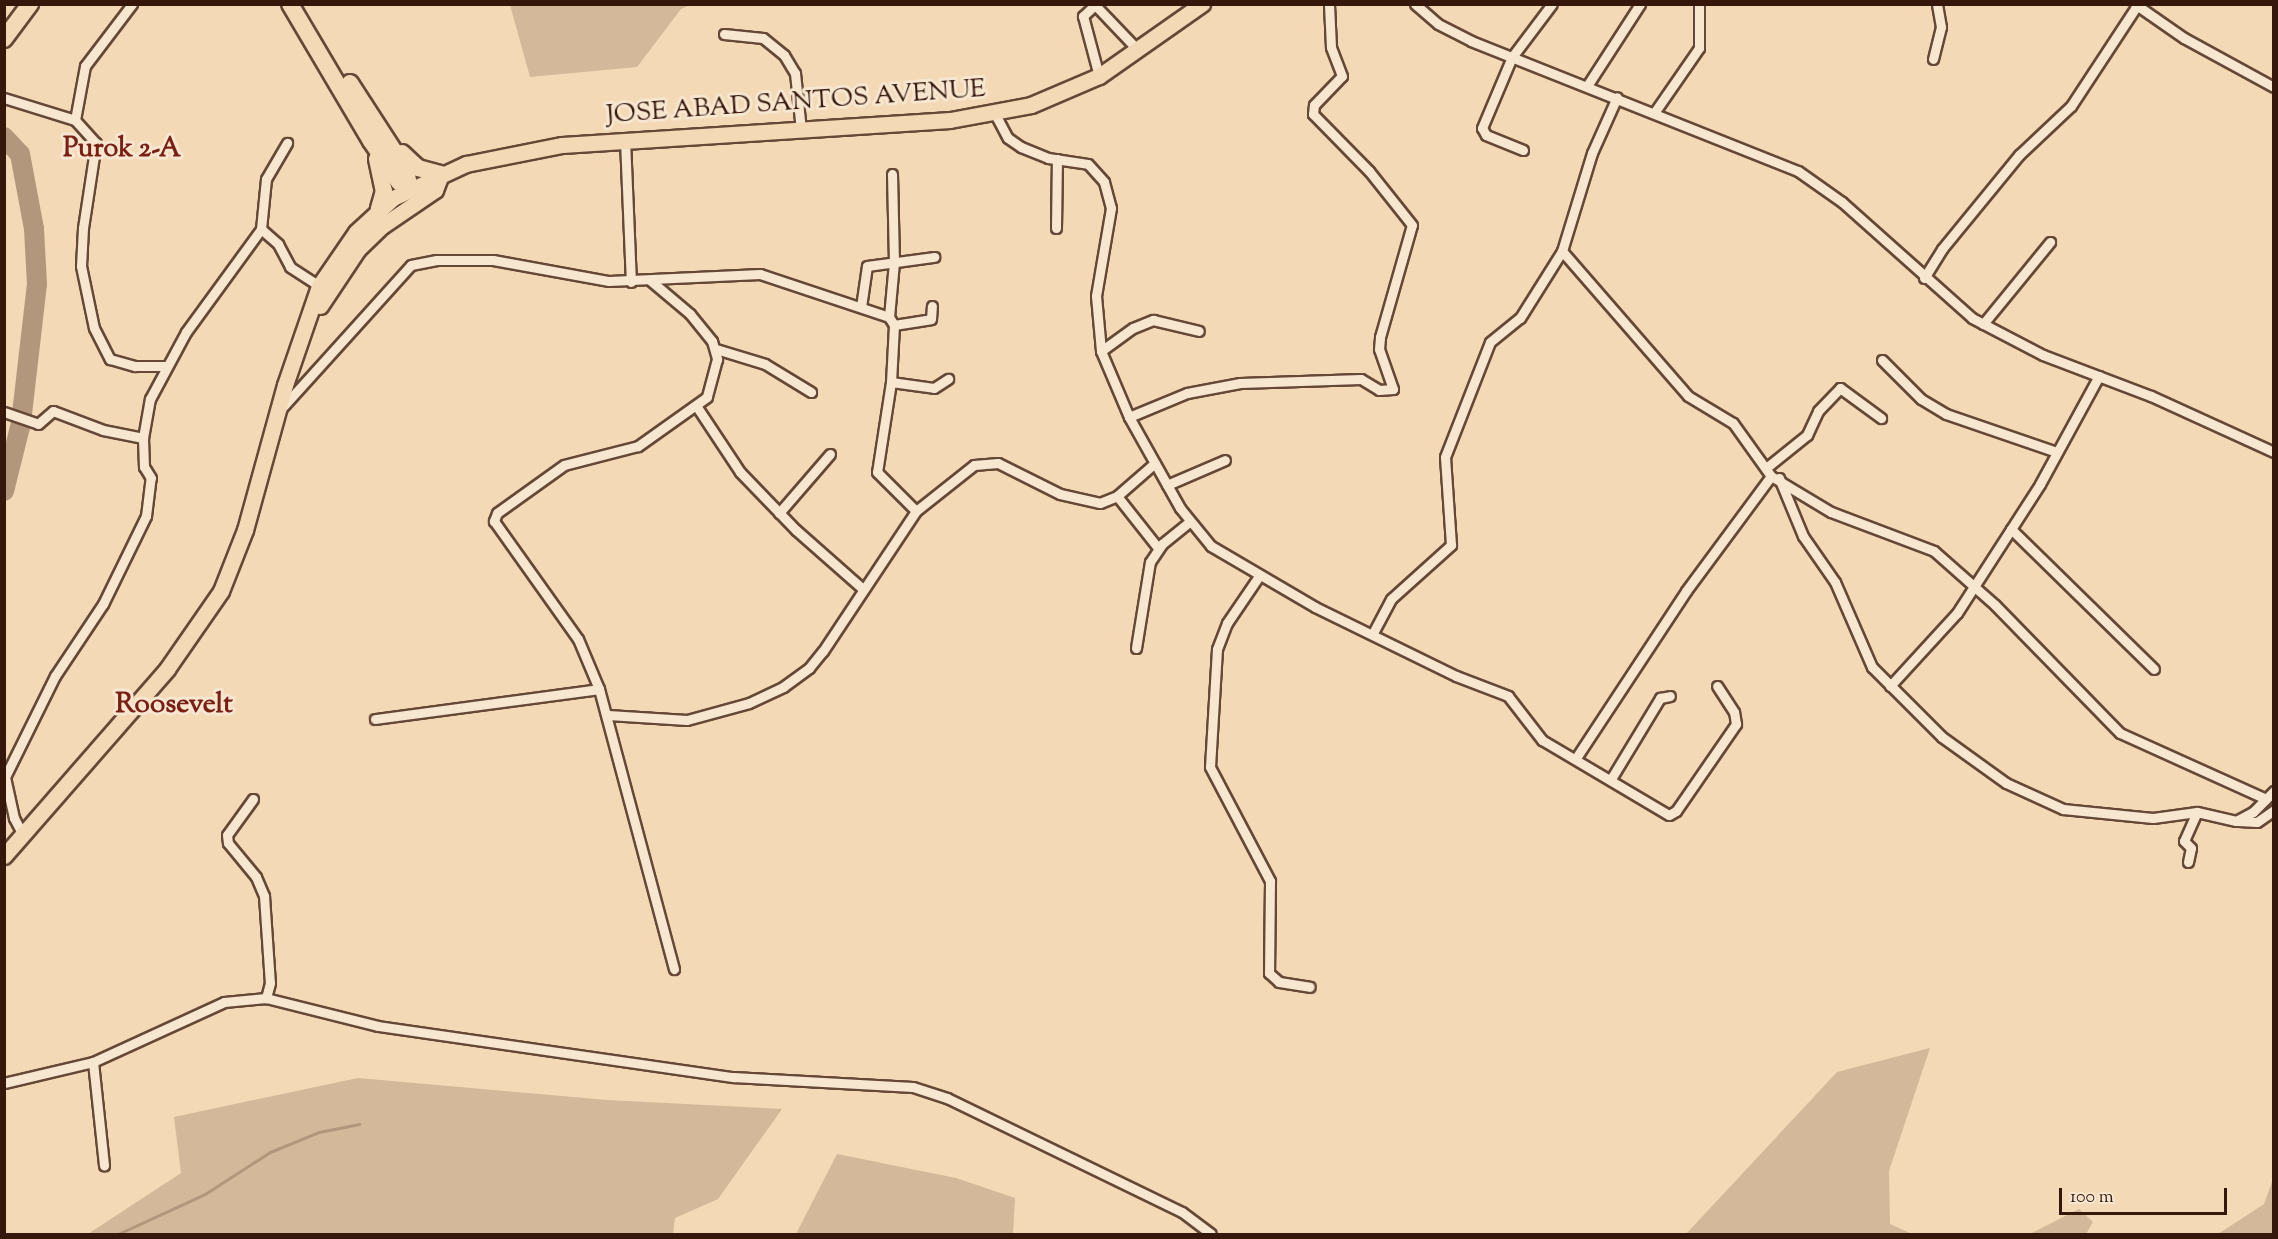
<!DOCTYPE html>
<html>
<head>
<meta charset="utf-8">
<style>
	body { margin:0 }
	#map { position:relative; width:2278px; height:1239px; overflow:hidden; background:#f3d9b6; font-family:"Sorts Mill Goudy",serif }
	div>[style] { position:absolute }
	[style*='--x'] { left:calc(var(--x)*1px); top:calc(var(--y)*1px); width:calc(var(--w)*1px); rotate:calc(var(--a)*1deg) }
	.green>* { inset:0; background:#d3b899 }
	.stream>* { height:3px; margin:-1.5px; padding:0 1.5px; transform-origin:1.5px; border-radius:1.5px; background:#b3977c }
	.river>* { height:20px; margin:-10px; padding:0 10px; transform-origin:10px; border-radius:10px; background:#b3977c }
	.roads { filter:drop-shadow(2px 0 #654836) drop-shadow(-2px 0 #654836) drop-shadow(0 2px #654836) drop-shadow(0 -2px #654836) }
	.minor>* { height:9px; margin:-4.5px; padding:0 4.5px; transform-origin:4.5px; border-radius:4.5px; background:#f7e6d0 }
	.trunk>* { height:15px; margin:-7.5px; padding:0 7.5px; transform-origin:7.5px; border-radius:7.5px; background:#f3d9b6 }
	.motorway>* { height:16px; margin:-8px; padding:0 8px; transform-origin:8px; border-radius:8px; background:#f3d9b6 }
	span { translate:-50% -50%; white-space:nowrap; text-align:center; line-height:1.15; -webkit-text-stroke:6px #f7e6d0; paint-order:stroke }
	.street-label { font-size:26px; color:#36170c }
	.neighbourhood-label { font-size:27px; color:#7a1f14; font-weight:700 }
	.quarter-label { font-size:28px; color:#7a1f14; font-weight:700 }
	.frame { position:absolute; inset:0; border:6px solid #36170c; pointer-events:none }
	.scale { position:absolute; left:2059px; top:1188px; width:168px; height:27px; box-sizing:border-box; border:3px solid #36170c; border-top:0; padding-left:8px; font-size:18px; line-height:21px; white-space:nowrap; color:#36170c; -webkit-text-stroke:4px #f7e6d0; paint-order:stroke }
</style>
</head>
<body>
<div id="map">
	<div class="green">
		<div style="clip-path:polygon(510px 5px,510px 4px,690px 5px,681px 9px,637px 67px,530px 77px)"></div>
		<div style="clip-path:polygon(1930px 1048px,1889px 1171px,1890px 1224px,1912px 1234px,1686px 1234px,1837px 1072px)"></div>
		<div style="clip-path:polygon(358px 1078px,607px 1100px,782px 1109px,718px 1199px,675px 1218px,673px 1234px,88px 1234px,181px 1173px,174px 1117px)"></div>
		<div style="clip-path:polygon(837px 1154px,956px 1178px,1015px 1198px,1013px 1234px,796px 1234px)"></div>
		<div style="clip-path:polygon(2273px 1179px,2273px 1234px,2218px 1234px,2264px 1204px)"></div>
		<div style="clip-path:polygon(2079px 1209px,2093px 1222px,2086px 1234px,2030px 1234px)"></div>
	</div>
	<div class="stream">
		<div style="--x:118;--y:1234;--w:96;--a:-24.7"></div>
		<div style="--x:205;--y:1194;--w:77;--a:-32.9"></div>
		<div style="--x:270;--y:1152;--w:53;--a:-22.2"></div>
		<div style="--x:319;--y:1132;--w:41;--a:-11.3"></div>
	</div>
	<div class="river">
		<div style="--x:4;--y:137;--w:23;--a:47"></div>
		<div style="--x:20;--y:154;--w:76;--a:79.4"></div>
		<div style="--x:34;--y:229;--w:55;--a:86.9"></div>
		<div style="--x:37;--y:284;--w:140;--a:96.6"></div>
		<div style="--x:21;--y:423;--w:70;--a:104"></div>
	</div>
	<div class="roads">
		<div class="minor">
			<div style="--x:1094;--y:4;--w:64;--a:46.3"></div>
			<div style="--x:1096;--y:4;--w:18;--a:137"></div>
			<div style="--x:1083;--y:16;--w:62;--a:75.1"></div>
			<div style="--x:1415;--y:4;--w:30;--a:41"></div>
			<div style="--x:1438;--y:24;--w:37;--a:27"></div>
			<div style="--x:1471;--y:41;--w:352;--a:21.7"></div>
			<div style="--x:1798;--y:171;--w:54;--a:35.2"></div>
			<div style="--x:1842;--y:202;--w:174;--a:41.7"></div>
			<div style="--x:1972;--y:318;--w:80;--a:27.5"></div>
			<div style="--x:2043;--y:355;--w:116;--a:20.8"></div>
			<div style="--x:2151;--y:396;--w:135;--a:24.5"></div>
			<div style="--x:2135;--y:4;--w:60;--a:34.8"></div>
			<div style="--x:2184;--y:38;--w:102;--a:28.6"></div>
			<div style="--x:724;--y:34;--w:39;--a:6"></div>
			<div style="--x:763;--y:38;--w:27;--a:39"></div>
			<div style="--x:784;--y:55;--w:21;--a:59"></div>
			<div style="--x:795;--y:73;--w:57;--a:84"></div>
			<div style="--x:1933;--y:59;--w:33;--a:-76"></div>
			<div style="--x:1941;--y:27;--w:23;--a:-100"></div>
			<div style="--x:1587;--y:86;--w:98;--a:-57.1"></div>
			<div style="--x:4;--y:98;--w:74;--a:17.2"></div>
			<div style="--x:75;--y:120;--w:31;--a:48"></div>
			<div style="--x:96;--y:143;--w:86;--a:98.7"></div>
			<div style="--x:83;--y:228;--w:38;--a:93"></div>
			<div style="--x:81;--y:266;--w:63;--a:78.2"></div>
			<div style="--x:94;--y:328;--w:35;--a:63"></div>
			<div style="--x:110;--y:359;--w:26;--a:16"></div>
			<div style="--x:135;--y:366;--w:31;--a:0"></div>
			<div style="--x:1654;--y:113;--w:79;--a:-55.3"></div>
			<div style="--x:1699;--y:48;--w:44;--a:-90"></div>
			<div style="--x:995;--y:114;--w:27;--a:62"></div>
			<div style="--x:1008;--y:138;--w:16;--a:35"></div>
			<div style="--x:1021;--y:147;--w:29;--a:22"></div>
			<div style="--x:1048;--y:158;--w:40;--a:8.5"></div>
			<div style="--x:1088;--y:164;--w:24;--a:48"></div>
			<div style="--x:1104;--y:182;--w:27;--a:75"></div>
			<div style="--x:1111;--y:208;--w:89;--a:99.7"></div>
			<div style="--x:1096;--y:296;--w:55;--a:84.8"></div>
			<div style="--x:1101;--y:351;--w:72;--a:67"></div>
			<div style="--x:1129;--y:417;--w:104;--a:60.7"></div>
			<div style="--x:1180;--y:508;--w:49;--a:50.8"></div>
			<div style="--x:1211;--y:546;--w:121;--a:30.4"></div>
			<div style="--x:1315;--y:607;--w:157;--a:26.1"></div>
			<div style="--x:1456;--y:676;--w:56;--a:21"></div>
			<div style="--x:1508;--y:696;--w:56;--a:52.3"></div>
			<div style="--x:1542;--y:740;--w:147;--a:30.6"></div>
			<div style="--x:1669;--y:815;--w:8;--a:-30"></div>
			<div style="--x:1676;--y:811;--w:106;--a:-55.4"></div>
			<div style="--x:1736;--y:724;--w:12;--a:-99"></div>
			<div style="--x:1734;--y:712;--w:31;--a:-123"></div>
			<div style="--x:75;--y:120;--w:55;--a:-79.5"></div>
			<div style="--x:85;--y:66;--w:78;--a:-52.8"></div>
			<div style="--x:625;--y:140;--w:142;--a:87.6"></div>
			<div style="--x:1523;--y:150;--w:40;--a:-158"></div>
			<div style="--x:1486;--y:135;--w:8;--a:-120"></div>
			<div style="--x:1482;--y:128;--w:77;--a:-67.1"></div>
			<div style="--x:1512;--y:57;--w:66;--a:-53"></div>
			<div style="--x:1056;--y:228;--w:69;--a:-89.2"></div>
			<div style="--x:261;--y:229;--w:23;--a:41"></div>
			<div style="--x:278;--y:244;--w:26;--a:62"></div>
			<div style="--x:290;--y:267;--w:35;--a:33"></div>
			<div style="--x:1562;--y:251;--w:192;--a:49"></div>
			<div style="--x:1688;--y:396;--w:52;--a:31"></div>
			<div style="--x:1733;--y:423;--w:65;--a:54.4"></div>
			<div style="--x:1771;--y:476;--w:70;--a:31"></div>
			<div style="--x:1831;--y:512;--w:110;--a:20.7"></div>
			<div style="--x:1934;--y:551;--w:81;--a:41.5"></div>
			<div style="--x:1995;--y:605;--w:179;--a:45.7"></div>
			<div style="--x:2120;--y:733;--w:160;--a:24.3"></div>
			<div style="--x:1924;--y:278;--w:34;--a:-58"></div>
			<div style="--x:1942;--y:249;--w:122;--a:-50.7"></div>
			<div style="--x:2019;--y:155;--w:71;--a:-43.3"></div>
			<div style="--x:2071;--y:106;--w:122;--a:-56.7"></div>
			<div style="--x:651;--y:281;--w:51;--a:40.2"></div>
			<div style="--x:690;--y:314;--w:35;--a:51"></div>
			<div style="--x:712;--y:341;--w:19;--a:74"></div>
			<div style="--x:717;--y:359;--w:39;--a:105"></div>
			<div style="--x:707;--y:397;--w:85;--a:144.6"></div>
			<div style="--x:638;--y:446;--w:76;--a:165.6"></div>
			<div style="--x:564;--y:465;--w:82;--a:144.4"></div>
			<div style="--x:497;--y:513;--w:9;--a:111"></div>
			<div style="--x:494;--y:521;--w:145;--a:54.6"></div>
			<div style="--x:578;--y:639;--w:54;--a:67.2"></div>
			<div style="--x:599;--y:689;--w:290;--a:75"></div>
			<div style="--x:861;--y:307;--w:41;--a:-81.7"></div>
			<div style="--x:867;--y:266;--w:68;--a:-7.7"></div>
			<div style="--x:889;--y:317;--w:55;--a:-84.8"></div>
			<div style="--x:894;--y:262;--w:88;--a:-91.3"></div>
			<div style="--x:1983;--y:324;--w:106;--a:-50.7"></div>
			<div style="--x:894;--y:325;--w:37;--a:-9"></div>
			<div style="--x:931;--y:319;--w:13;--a:-86"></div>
			<div style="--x:716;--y:349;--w:51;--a:17"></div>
			<div style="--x:765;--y:364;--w:54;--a:31.3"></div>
			<div style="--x:1101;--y:351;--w:39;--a:-36"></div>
			<div style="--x:1133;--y:328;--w:22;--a:-22"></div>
			<div style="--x:1153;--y:320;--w:47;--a:13.4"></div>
			<div style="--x:1882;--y:360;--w:55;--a:45"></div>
			<div style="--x:1921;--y:399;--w:29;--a:31"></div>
			<div style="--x:1946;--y:414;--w:117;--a:18.9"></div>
			<div style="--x:891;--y:382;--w:43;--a:7.9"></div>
			<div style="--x:934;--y:388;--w:17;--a:-33"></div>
			<div style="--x:697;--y:407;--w:78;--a:56.5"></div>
			<div style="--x:740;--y:472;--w:81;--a:46"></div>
			<div style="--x:796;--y:530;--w:89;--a:41.4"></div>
			<div style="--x:280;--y:410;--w:195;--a:-47.9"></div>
			<div style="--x:411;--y:265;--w:26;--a:-11"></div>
			<div style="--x:437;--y:260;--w:56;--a:0"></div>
			<div style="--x:493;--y:260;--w:118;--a:10.3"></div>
			<div style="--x:609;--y:281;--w:151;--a:-2.7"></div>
			<div style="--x:760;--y:274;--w:136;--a:18.4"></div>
			<div style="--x:889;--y:317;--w:9;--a:58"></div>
			<div style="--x:894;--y:325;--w:57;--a:93"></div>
			<div style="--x:891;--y:382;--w:91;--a:98.8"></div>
			<div style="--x:877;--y:472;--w:55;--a:45"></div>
			<div style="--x:4;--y:412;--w:36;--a:19"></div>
			<div style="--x:38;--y:424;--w:20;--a:-41"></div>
			<div style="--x:53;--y:411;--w:53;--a:20.8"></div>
			<div style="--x:103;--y:430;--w:41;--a:11.3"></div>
			<div style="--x:1129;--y:417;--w:63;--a:-22.5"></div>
			<div style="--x:1187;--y:393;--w:54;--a:-10.7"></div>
			<div style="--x:1240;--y:383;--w:121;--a:-1.9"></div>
			<div style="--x:1361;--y:379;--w:21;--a:31"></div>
			<div style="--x:1379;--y:390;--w:14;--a:-4"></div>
			<div style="--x:1393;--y:389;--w:42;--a:-109.3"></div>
			<div style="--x:1379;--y:349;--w:12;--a:-85"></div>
			<div style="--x:1380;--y:337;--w:116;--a:-74.1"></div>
			<div style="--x:1412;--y:225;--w:69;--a:-128.5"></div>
			<div style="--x:1369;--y:171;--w:80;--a:-134.5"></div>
			<div style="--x:1313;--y:114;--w:9;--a:-84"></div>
			<div style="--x:1314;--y:105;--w:40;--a:-46"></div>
			<div style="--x:1342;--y:76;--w:31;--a:-111"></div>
			<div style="--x:1331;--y:47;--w:43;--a:-92.7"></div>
			<div style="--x:1766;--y:468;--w:53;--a:-38.8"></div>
			<div style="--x:1807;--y:435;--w:26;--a:-65"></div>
			<div style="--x:1818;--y:411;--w:32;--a:-46"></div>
			<div style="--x:1840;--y:388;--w:51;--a:36.2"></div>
			<div style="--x:1779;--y:478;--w:63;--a:67.5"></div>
			<div style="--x:1803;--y:536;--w:56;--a:55.2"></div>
			<div style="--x:1835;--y:582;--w:93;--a:66.5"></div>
			<div style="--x:1872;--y:667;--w:99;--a:45"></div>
			<div style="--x:1942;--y:737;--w:79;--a:35.7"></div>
			<div style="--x:2006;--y:783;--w:63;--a:24.5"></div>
			<div style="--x:2063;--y:809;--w:90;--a:5.7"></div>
			<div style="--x:2153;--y:818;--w:44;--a:-7.8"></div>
			<div style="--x:2197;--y:812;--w:40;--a:13"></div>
			<div style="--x:2236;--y:821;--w:19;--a:-28"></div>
			<div style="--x:2253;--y:812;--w:30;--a:-45"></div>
			<div style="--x:1167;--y:485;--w:63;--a:-23.3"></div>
			<div style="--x:1117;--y:496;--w:66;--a:51.7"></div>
			<div style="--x:779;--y:513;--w:78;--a:-49.2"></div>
			<div style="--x:2011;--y:529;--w:200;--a:44.4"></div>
			<div style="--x:1259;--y:576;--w:57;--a:124.2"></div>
			<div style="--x:1227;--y:623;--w:28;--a:111"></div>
			<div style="--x:1217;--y:649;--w:118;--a:93.4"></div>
			<div style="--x:1210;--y:767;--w:129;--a:62.2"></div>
			<div style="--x:1270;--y:881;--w:92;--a:90.6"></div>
			<div style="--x:1269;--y:973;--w:13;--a:42"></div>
			<div style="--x:1279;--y:982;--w:31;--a:9"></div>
			<div style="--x:1373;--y:633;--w:38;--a:-62"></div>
			<div style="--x:1391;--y:599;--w:81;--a:-42"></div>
			<div style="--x:1451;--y:545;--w:88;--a:-93.9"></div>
			<div style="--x:1445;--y:457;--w:123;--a:-68.6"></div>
			<div style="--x:1490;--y:342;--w:38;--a:-39"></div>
			<div style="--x:1520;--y:318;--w:79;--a:-57.9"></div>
			<div style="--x:1562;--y:251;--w:102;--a:-73"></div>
			<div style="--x:1592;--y:153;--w:61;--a:-65.9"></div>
			<div style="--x:1136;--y:648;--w:87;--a:-80.8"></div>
			<div style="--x:1150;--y:562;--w:22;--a:-56"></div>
			<div style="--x:1162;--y:544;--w:35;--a:-39"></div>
			<div style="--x:1890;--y:686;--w:99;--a:-47.5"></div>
			<div style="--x:1957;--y:613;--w:153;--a:-57.2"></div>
			<div style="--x:2040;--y:484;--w:123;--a:-61.4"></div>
			<div style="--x:608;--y:715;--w:79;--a:3.6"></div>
			<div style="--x:687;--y:720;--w:64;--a:-15.3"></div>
			<div style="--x:749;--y:703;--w:38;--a:-25"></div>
			<div style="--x:783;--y:687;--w:32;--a:-36"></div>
			<div style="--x:809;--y:668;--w:22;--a:-51"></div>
			<div style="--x:823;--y:651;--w:168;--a:-56.4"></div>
			<div style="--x:916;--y:511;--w:74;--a:-38.4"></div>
			<div style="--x:974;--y:465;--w:24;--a:-5"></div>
			<div style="--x:998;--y:463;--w:69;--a:26.6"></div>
			<div style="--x:1060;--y:494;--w:41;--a:12.7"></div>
			<div style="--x:1100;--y:503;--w:18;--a:-22"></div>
			<div style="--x:1117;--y:496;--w:50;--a:-41"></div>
			<div style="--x:375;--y:719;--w:226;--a:-7.6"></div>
			<div style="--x:1576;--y:758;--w:200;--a:-56.6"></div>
			<div style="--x:1686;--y:591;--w:143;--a:-53.5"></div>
			<div style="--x:1611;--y:779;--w:95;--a:-58.8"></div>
			<div style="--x:1660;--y:698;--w:10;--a:-11"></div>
			<div style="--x:253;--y:799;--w:44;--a:125.8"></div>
			<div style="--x:227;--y:835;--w:8;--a:83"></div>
			<div style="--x:228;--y:843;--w:44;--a:50.5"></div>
			<div style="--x:256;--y:877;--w:21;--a:67"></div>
			<div style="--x:264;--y:896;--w:87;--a:86.1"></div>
			<div style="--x:270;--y:983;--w:16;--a:105"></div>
			<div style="--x:2238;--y:821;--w:19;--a:3"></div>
			<div style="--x:2257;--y:822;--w:21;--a:-35"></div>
			<div style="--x:23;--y:835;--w:19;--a:-118"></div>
			<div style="--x:14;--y:818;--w:42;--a:-102.4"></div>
			<div style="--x:5;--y:777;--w:113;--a:-63.7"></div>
			<div style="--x:55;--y:676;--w:87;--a:-56.3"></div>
			<div style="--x:103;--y:604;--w:98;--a:-64"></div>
			<div style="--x:146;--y:516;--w:38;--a:-83"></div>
			<div style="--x:151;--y:478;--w:13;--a:-122"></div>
			<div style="--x:144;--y:467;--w:29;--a:-92"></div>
			<div style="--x:143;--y:438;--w:40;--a:-80"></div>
			<div style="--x:150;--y:399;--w:76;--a:-61.8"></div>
			<div style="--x:186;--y:332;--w:127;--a:-53.9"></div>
			<div style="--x:261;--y:229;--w:50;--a:-84.3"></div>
			<div style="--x:266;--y:179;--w:42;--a:-59.7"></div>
			<div style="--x:2188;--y:862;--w:14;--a:-78"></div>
			<div style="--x:2191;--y:848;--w:10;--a:-135"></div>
			<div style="--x:2184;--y:841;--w:32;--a:-66"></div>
			<div style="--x:93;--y:1062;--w:104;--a:83.9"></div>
			<div style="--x:4;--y:1083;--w:91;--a:-13.3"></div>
			<div style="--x:93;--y:1062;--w:144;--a:-24.6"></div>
			<div style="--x:224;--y:1002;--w:42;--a:-5.4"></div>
			<div style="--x:266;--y:998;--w:115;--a:14"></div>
			<div style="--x:378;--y:1026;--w:359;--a:8.2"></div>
			<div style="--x:733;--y:1077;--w:180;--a:3.2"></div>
			<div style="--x:913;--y:1087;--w:36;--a:18"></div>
			<div style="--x:947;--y:1098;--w:261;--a:25.9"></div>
			<div style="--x:1182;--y:1212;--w:36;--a:37"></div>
		</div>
		<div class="trunk">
			<div style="--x:320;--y:306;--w:69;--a:-56.3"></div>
			<div style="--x:358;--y:249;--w:33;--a:-44"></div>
			<div style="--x:382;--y:226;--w:64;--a:-34.2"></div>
			<div style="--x:435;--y:190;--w:17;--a:-69"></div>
			<div style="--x:4;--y:856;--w:248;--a:-48.9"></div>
			<div style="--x:167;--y:669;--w:95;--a:-55.3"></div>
			<div style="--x:221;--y:591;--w:66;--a:-68.5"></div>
			<div style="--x:245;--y:530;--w:150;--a:-74.6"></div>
			<div style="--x:285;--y:385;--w:105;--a:-71"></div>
			<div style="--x:319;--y:286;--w:65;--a:-55.6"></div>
			<div style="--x:356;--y:232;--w:50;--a:-42.6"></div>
			<div style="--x:393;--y:198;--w:81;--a:-25"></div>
			<div style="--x:466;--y:164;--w:98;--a:-11.2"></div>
			<div style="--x:562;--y:145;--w:389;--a:-3.7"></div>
			<div style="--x:950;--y:120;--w:82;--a:-10.5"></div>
			<div style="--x:1031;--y:105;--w:74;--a:-23.1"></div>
			<div style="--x:1099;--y:76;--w:126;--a:-35"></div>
		</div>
		<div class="motorway">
			<div style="--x:290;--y:4;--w:159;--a:59.4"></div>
			<div style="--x:371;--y:141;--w:50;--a:55.7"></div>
			<div style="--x:399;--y:182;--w:13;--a:29"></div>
			<div style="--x:4;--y:39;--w:44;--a:-53.4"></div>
			<div style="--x:350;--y:83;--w:101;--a:57.1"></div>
			<div style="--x:405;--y:168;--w:21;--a:76"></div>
			<div style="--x:402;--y:153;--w:22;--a:43"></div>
			<div style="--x:418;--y:168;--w:24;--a:15"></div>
			<div style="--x:377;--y:159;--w:33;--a:78"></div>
			<div style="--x:384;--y:191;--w:19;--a:106"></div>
		</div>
	</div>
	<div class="street-label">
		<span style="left:796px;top:103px;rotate:-4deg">JOSE ABAD SANTOS AVENUE</span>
	</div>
	<div class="neighbourhood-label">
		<span style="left:122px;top:150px">Purok 2-A</span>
	</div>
	<div class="quarter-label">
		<span style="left:174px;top:705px">Roosevelt</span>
	</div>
	<div class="frame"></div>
	<div class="scale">100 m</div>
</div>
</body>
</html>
